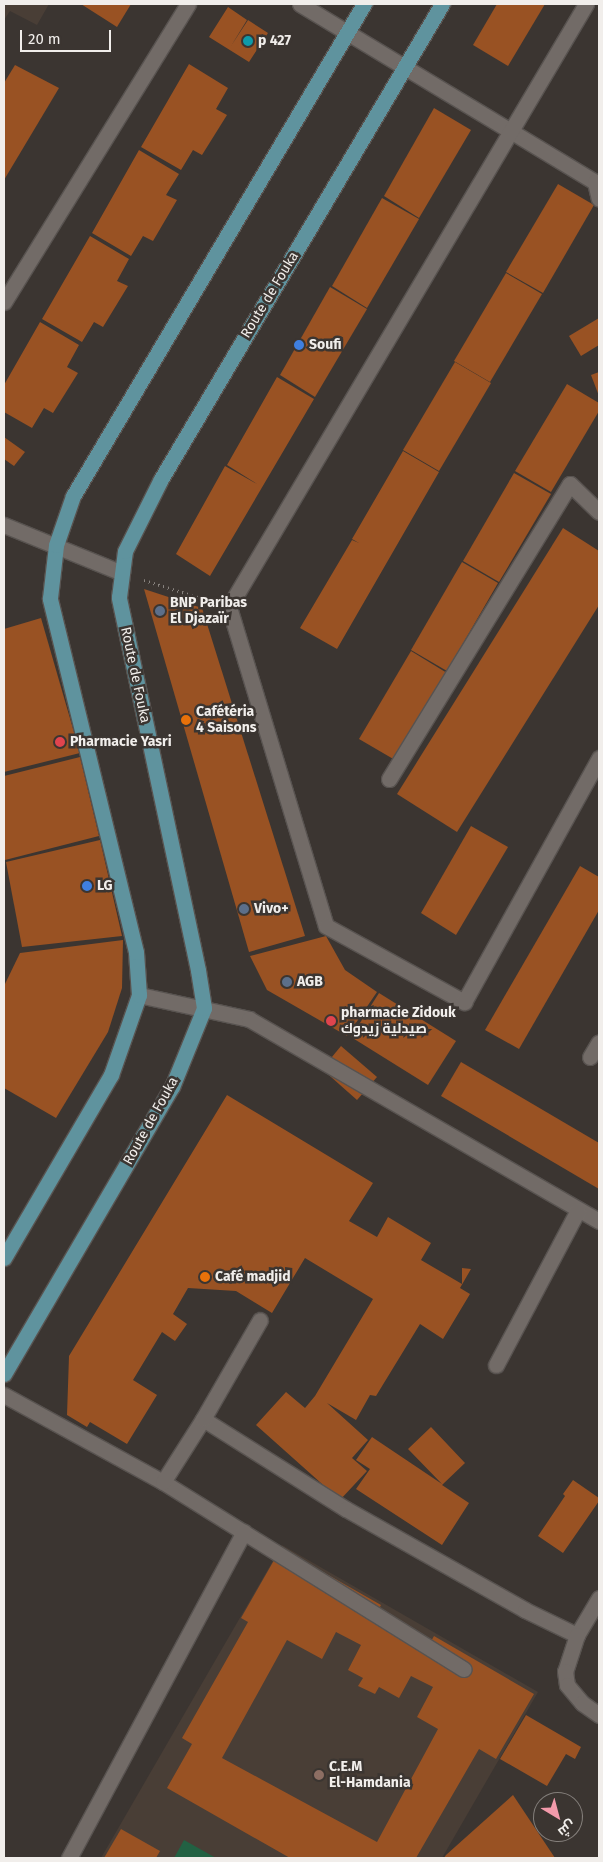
<!DOCTYPE html>
<html>
<head>
<meta charset="utf-8">
<style>
	body { margin:0 }
	#map { position:relative; width:603px; height:1862px; overflow:hidden; background:#3b3531; font-family:"Fira Sans",Cairo,sans-serif }
	div>[style] { position:absolute }
	[style*='--x'] { left:calc(var(--x)*1px); top:calc(var(--y)*1px); width:calc(var(--w)*1px); rotate:calc(var(--a)*1deg) }
	.built>* { inset:0; background:#493e36 }
	.green>* { inset:0; background:#226143 }
	.building>* { inset:0; background:#995223 }
	.path>* { height:3px; margin-top:-1.5px; transform-origin:0; background:repeating-linear-gradient(90deg,#88837f 0 1px,transparent 0 5px) }
	.roads { filter:drop-shadow(1px 0 #585350) drop-shadow(-1px 0 #585350) drop-shadow(0 1px #585350) drop-shadow(0 -1px #585350) }
	.minor>* { height:15px; margin:-7.5px; padding:0 7.5px; transform-origin:7.5px; border-radius:7.5px; background:#726b67 }
	.major>* { height:15px; margin:-7.5px; padding:0 7.5px; transform-origin:7.5px; border-radius:7.5px; background:#5f939e }
	.dots>* { width:14px; height:14px; translate:-50% -50%; box-sizing:border-box; border:2px solid #3b3531; border-radius:50% }
	span { translate:-50% -50%; white-space:nowrap; text-align:center; line-height:1.15; -webkit-text-stroke:5px #3b3531; paint-order:stroke }
	.poi-label { font-size:14px; color:#f1eeeb; font-weight:700 }
	.left { translate:0 -50%; text-align:left }
	.street-label { font-size:14px; color:#f1eeeb }
	.frame { position:absolute; inset:0; border:5px solid #f1eeeb; pointer-events:none }
	.north { position:absolute; left:533px; top:1792px; width:50px; height:50px; box-sizing:border-box; background:#3b3531; border:1px solid #847f7b; border-radius:50%; rotate:143deg; font-size:14px; font-weight:700; line-height:20px; text-align:center; color:#f1eeeb }
	.north::after { content:''; display:block; margin:auto; width:18px; height:22px; background:#f39aab; clip-path:polygon(50% 0,100% 100%,50% 72%,0 100%) }
	.scale { position:absolute; left:20px; top:30px; width:91px; height:22px; box-sizing:border-box; border:2px solid #f1eeeb; border-top:0; padding-left:6px; font-size:15px; line-height:18px; white-space:nowrap; color:#f1eeeb; -webkit-text-stroke:4px #3b3531; paint-order:stroke }
</style>
</head>
<body>
<div id="map">
	<div class="built">
		<div style="clip-path:polygon(4px 4px,49px 4px,37px 25px,10px 11px,4px 20px)"></div>
		<div style="clip-path:polygon(282px 1545px,538px 1692px,442px 1858px,101px 1858px)"></div>
	</div>
	<div class="green">
		<div style="clip-path:polygon(184px 1840px,216px 1858px,174px 1858px)"></div>
	</div>
	<div class="building">
		<div style="clip-path:polygon(81px 4px,131px 4px,117px 27px)"></div>
		<div style="clip-path:polygon(497px 4px,545px 4px,508px 66px,473px 45px)"></div>
		<div style="clip-path:polygon(228px 7px,247px 20px,231px 46px,248px 20px,268px 33px,249px 62px,209px 37px)"></div>
		<div style="clip-path:polygon(189px 64px,228px 88px,216px 109px,227px 115px,202px 155px,193px 150px,181px 170px,141px 147px)"></div>
		<div style="clip-path:polygon(15px 65px,59px 88px,4px 180px,4px 83px)"></div>
		<div style="clip-path:polygon(434px 108px,471px 130px,419px 218px,384px 196px)"></div>
		<div style="clip-path:polygon(139px 150px,179px 174px,166px 195px,177px 200px,153px 241px,143px 236px,131px 256px,92px 233px)"></div>
		<div style="clip-path:polygon(558px 184px,594px 205px,543px 293px,506px 272px)"></div>
		<div style="clip-path:polygon(382px 198px,419px 219px,367px 308px,332px 286px)"></div>
		<div style="clip-path:polygon(90px 236px,129px 259px,117px 281px,128px 286px,103px 327px,94px 322px,82px 342px,42px 319px)"></div>
		<div style="clip-path:polygon(506px 273px,542px 294px,490px 382px,454px 361px)"></div>
		<div style="clip-path:polygon(330px 287px,367px 309px,315px 397px,280px 375px)"></div>
		<div style="clip-path:polygon(599px 318px,599px 345px,581px 356px,569px 336px)"></div>
		<div style="clip-path:polygon(40px 322px,79px 345px,67px 367px,78px 373px,53px 413px,44px 408px,32px 428px,4px 412px,4px 385px)"></div>
		<div style="clip-path:polygon(455px 362px,491px 383px,439px 471px,403px 450px)"></div>
		<div style="clip-path:polygon(599px 372px,599px 396px,591px 375px)"></div>
		<div style="clip-path:polygon(277px 377px,314px 399px,210px 576px,176px 554px,225px 466px,257px 484px,227px 465px)"></div>
		<div style="clip-path:polygon(567px 384px,599px 403px,599px 411px,551px 492px,515px 471px)"></div>
		<div style="clip-path:polygon(4px 437px,25px 452px,14px 466px,4px 459px)"></div>
		<div style="clip-path:polygon(403px 451px,439px 472px,337px 649px,300px 628px,352px 540px,359px 543px,352px 539px)"></div>
		<div style="clip-path:polygon(514px 473px,551px 494px,499px 582px,463px 561px)"></div>
		<div style="clip-path:polygon(563px 528px,599px 551px,599px 605px,457px 832px,397px 794px)"></div>
		<div style="clip-path:polygon(462px 562px,498px 583px,447px 671px,411px 650px)"></div>
		<div style="clip-path:polygon(144px 589px,202px 608px,305px 936px,249px 952px)"></div>
		<div style="clip-path:polygon(41px 618px,80px 753px,4px 772px,4px 629px)"></div>
		<div style="clip-path:polygon(411px 651px,447px 673px,395px 760px,359px 739px)"></div>
		<div style="clip-path:polygon(80px 757px,99px 836px,5px 860px,4px 776px)"></div>
		<div style="clip-path:polygon(471px 826px,508px 847px,456px 935px,421px 913px)"></div>
		<div style="clip-path:polygon(100px 840px,122px 936px,22px 947px,6px 862px)"></div>
		<div style="clip-path:polygon(580px 866px,599px 877px,599px 910px,519px 1049px,485px 1030px)"></div>
		<div style="clip-path:polygon(326px 936px,345px 970px,377px 992px,347px 1036px,267px 990px,250px 956px)"></div>
		<div style="clip-path:polygon(123px 940px,122px 988px,108px 1032px,56px 1118px,4px 1088px,4px 986px,20px 953px)"></div>
		<div style="clip-path:polygon(379px 993px,456px 1041px,428px 1085px,351px 1037px)"></div>
		<div style="clip-path:polygon(341px 1046px,377px 1077px,357px 1100px,322px 1069px)"></div>
		<div style="clip-path:polygon(461px 1062px,599px 1143px,599px 1189px,441px 1096px)"></div>
		<div style="clip-path:polygon(227px 1095px,373px 1183px,349px 1221px,377px 1237px,388px 1217px,431px 1243px,421px 1260px,462px 1284px,462px 1268px,471px 1269px,460px 1288px,470px 1294px,443px 1339px,420px 1324px,376px 1396px,370px 1395px,356px 1420px,327px 1403px,368px 1440px,352px 1458px,367px 1471px,340px 1500px,256px 1425px,286px 1392px,305px 1408px,315px 1396px,373px 1299px,305px 1258px,272px 1313px,236px 1291px,188px 1288px,173px 1314px,187px 1324px,175px 1341px,162px 1332px,133px 1380px,157px 1395px,127px 1444px,90px 1422px,87px 1427px,67px 1415px,69px 1356px)"></div>
		<div style="clip-path:polygon(431px 1427px,465px 1463px,442px 1485px,469px 1503px,442px 1545px,356px 1489px,370px 1469px,356px 1460px,372px 1437px,442px 1484px,408px 1449px)"></div>
		<div style="clip-path:polygon(573px 1480px,599px 1498px,599px 1501px,563px 1553px,538px 1536px,565px 1496px,563px 1494px)"></div>
		<div style="clip-path:polygon(evenodd,281px 1548px,381px 1605px,374px 1619px,426px 1650px,434px 1636px,534px 1694px,496px 1759px,479px 1749px,416px 1858px,290px 1858px,167px 1788px,192px 1744px,182px 1738px,248px 1622px,241px 1618px,281px 1548px,336px 1632px,361px 1645px,348px 1670px,363px 1678px,358px 1686px,375px 1694px,379px 1687px,399px 1698px,411px 1676px,433px 1687px,417px 1717px,438px 1729px,377px 1842px,222px 1758px,287px 1640px,322px 1659px,336px 1632px)"></div>
		<div style="clip-path:polygon(526px 1715px,581px 1747px,575px 1759px,566px 1754px,547px 1786px,500px 1759px)"></div>
		<div style="clip-path:polygon(513px 1795px,555px 1858px,444px 1858px,446px 1855px)"></div>
		<div style="clip-path:polygon(121px 1829px,160px 1851px,156px 1858px,104px 1858px)"></div>
	</div>
	<div class="path">
		<div style="--x:144;--y:580;--w:66;--a:17.6"></div>
	</div>
	<div class="roads">
		<div class="minor">
			<div style="--x:300;--y:4;--w:345;--a:31.1"></div>
			<div style="--x:595;--y:182;--w:17;--a:77"></div>
			<div style="--x:586;--y:4;--w:701;--a:120.63"></div>
			<div style="--x:229;--y:607;--w:333;--a:73.1"></div>
			<div style="--x:326;--y:926;--w:158;--a:28.8"></div>
			<div style="--x:464;--y:1002;--w:279;--a:-61"></div>
			<div style="--x:4;--y:302;--w:350;--a:-58.3"></div>
			<div style="--x:4;--y:525;--w:127;--a:22.1"></div>
			<div style="--x:389;--y:779;--w:346;--a:-58.5"></div>
			<div style="--x:570;--y:484;--w:40;--a:44"></div>
			<div style="--x:139;--y:995;--w:113;--a:12.3"></div>
			<div style="--x:249;--y:1019;--w:404;--a:30"></div>
			<div style="--x:590;--y:1057;--w:17;--a:-59"></div>
			<div style="--x:496;--y:1365;--w:175;--a:-62.1"></div>
			<div style="--x:4;--y:1395;--w:181;--a:28.7"></div>
			<div style="--x:163;--y:1482;--w:354;--a:31.9"></div>
			<div style="--x:203;--y:1419;--w:169;--a:32.2"></div>
			<div style="--x:346;--y:1509;--w:206;--a:29.4"></div>
			<div style="--x:525;--y:1610;--w:58;--a:25.7"></div>
			<div style="--x:163;--y:1482;--w:75;--a:-57.6"></div>
			<div style="--x:203;--y:1419;--w:114;--a:-60.1"></div>
			<div style="--x:599;--y:1598;--w:43;--a:120.7"></div>
			<div style="--x:577;--y:1635;--w:38;--a:108"></div>
			<div style="--x:565;--y:1671;--w:14;--a:82"></div>
			<div style="--x:567;--y:1685;--w:23;--a:50"></div>
			<div style="--x:582;--y:1703;--w:21;--a:35"></div>
			<div style="--x:69;--y:1858;--w:370;--a:-61.8"></div>
		</div>
		<div class="major">
			<div style="--x:4;--y:1258;--w:212;--a:-59.7"></div>
			<div style="--x:111;--y:1075;--w:85;--a:-70.7"></div>
			<div style="--x:139;--y:995;--w:43;--a:-94"></div>
			<div style="--x:136;--y:952;--w:364;--a:-103.7"></div>
			<div style="--x:50;--y:598;--w:53;--a:-83.5"></div>
			<div style="--x:56;--y:545;--w:52;--a:-70.9"></div>
			<div style="--x:73;--y:496;--w:572;--a:-59.4"></div>
			<div style="--x:4;--y:1374;--w:333;--a:-59.7"></div>
			<div style="--x:172;--y:1087;--w:85;--a:-67.9"></div>
			<div style="--x:204;--y:1008;--w:38;--a:-99"></div>
			<div style="--x:198;--y:970;--w:381;--a:-102"></div>
			<div style="--x:119;--y:597;--w:46;--a:-82.6"></div>
			<div style="--x:125;--y:551;--w:80;--a:-63.4"></div>
			<div style="--x:161;--y:479;--w:552;--a:-59.39"></div>
		</div>
	</div>
	<div class="dots">
		<div style="left:248px;top:41px;background:#0f9aa8"></div>
		<div style="left:299px;top:345px;background:#3f7fe0"></div>
		<div style="left:160px;top:611px;background:#5c6f8a"></div>
		<div style="left:186px;top:720px;background:#e8710a"></div>
		<div style="left:60px;top:742px;background:#e0444e"></div>
		<div style="left:87px;top:886px;background:#3f7fe0"></div>
		<div style="left:244px;top:909px;background:#5c6f8a"></div>
		<div style="left:287px;top:982px;background:#5c6f8a"></div>
		<div style="left:331px;top:1021px;background:#e0444e"></div>
		<div style="left:205px;top:1277px;background:#e8710a"></div>
		<div style="left:319px;top:1775px;background:#8d6e63"></div>
	</div>
	<div class="poi-label">
		<span class="left" style="left:258px;top:41px">p 427</span>
		<span class="left" style="left:309px;top:345px">Soufi</span>
		<span class="left" style="left:170px;top:611px">BNP Paribas<br>El Djazaïr</span>
		<span class="left" style="left:196px;top:720px">Cafétéria<br>4 Saisons</span>
		<span class="left" style="left:70px;top:742px">Pharmacie Yasri</span>
		<span class="left" style="left:97px;top:886px">LG</span>
		<span class="left" style="left:254px;top:909px">Vivo+</span>
		<span class="left" style="left:297px;top:982px">AGB</span>
		<span class="left" style="left:341px;top:1021px">pharmacie Zidouk<br>صيدلية زيدوك</span>
		<span class="left" style="left:215px;top:1277px">Café madjid</span>
		<span class="left" style="left:329px;top:1775px">C.E.M<br>El-Hamdania</span>
	</div>
	<div class="street-label">
		<span style="left:270px;top:295px;rotate:-59deg">Route de Fouka</span>
		<span style="left:135px;top:675px;rotate:78deg">Route de Fouka</span>
		<span style="left:151px;top:1121px;rotate:-61deg">Route de Fouka</span>
	</div>
	<div class="frame"></div>
	<div class="north">ش</div>
	<div class="scale">20 m</div>
</div>
</body>
</html>
